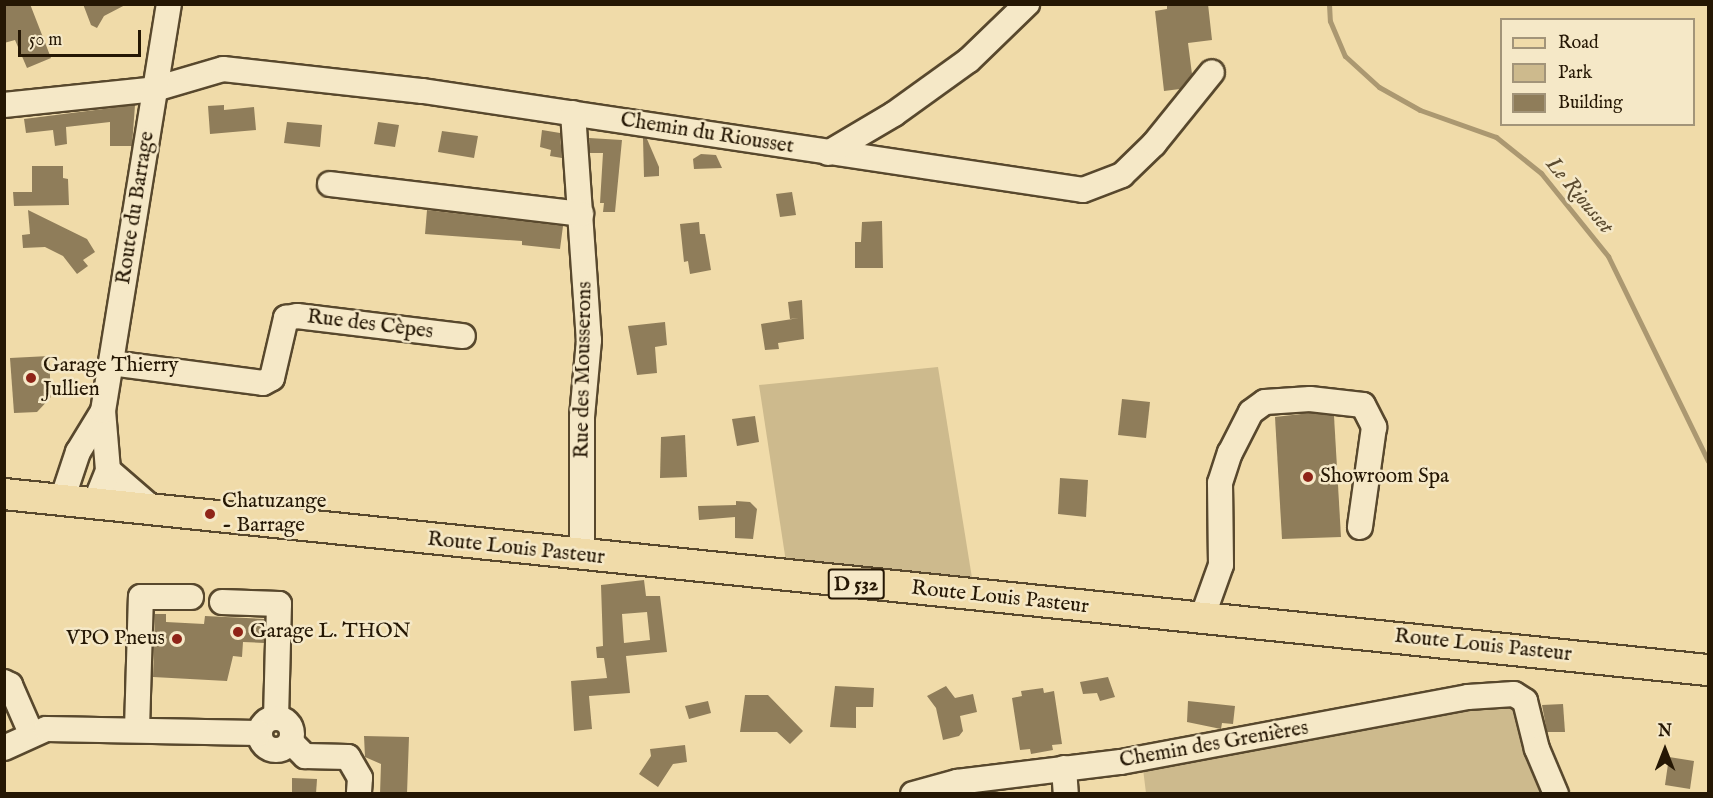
<!DOCTYPE html>
<html>
<head>
<meta charset="utf-8">
<style>
	body { margin:0 }
	#map { position:relative; width:1713px; height:798px; overflow:hidden; background:#f0dba9; font-family:"IM FELL English",serif }
	div>[style] { position:absolute }
	[style*='--x'] { left:calc(var(--x)*1px); top:calc(var(--y)*1px); width:calc(var(--w)*1px); rotate:calc(var(--a)*1deg) }
	.green>* { inset:0; background:#cdba8d }
	.stream>* { height:5px; margin:-2.5px; padding:0 2.5px; transform-origin:2.5px; border-radius:2.5px; background:#ab9871 }
	.building>* { inset:0; background:#8f7d5a }
	.roads { filter:drop-shadow(2px 0 #58482d) drop-shadow(-2px 0 #58482d) drop-shadow(0 2px #58482d) drop-shadow(0 -2px #58482d) }
	.minor>* { height:24px; margin:-12px; padding:0 12px; transform-origin:12px; border-radius:12px; background:#f5e8c7 }
	.minor>.ring { margin:-12px; padding:0; box-sizing:content-box; background:none; border:24px solid #f5e8c7; border-radius:50% }
	.major>* { height:30px; margin:-15px; padding:0 15px; transform-origin:15px; border-radius:15px; background:#f0dba9 }
	.dots>* { width:16px; height:16px; translate:-50% -50%; box-sizing:border-box; border:3px solid #f5e8c7; border-radius:50% }
	span { translate:-50% -50%; white-space:nowrap; text-align:center; line-height:1.15; -webkit-text-stroke:5px #f5e8c7; paint-order:stroke }
	.shield-label span { padding:2px 4px; background:#f5e8c7; border:2px solid; border-radius:4px; -webkit-text-stroke-width:0 }
	.shield-label { font-size:20px; color:#251704; font-weight:700 }
	.street-label { font-size:21px; color:#251704 }
	.poi-label { font-size:21px; color:#251704 }
	.left { translate:0 -50%; text-align:left }
	.right { translate:-100% -50%; text-align:right }
	.water-label { font-size:22px; color:#5b4b30; font-style:italic }
	.frame { position:absolute; inset:0; border:6px solid #251704; pointer-events:none }
	.legend { position:absolute; left:1500px; top:18px; width:195px; height:108px; box-sizing:border-box; background:#f5e8c7; border:2px solid #a29479; margin:0; padding:8px 10px; list-style:none; font-size:18px; color:#251704 }
	.legend li { display:flex; align-items:center; gap:12px; height:30px }
	.legend b { width:30px; border:2px solid #a29479 }
	.north { position:absolute; left:1635px; top:720px; width:60px; height:60px; -webkit-text-stroke:4px #f5e8c7; paint-order:stroke; rotate:0deg; font-size:16px; font-weight:700; line-height:24px; text-align:center; color:#251704 }
	.north::after { content:''; display:block; margin:auto; width:21px; height:27px; background:#251704; clip-path:polygon(50% 0,100% 100%,50% 72%,0 100%) }
	.scale { position:absolute; left:18px; top:30px; width:123px; height:27px; box-sizing:border-box; border:3px solid #251704; border-top:0; padding-left:8px; font-size:18px; line-height:21px; white-space:nowrap; color:#251704; -webkit-text-stroke:4px #f5e8c7; paint-order:stroke }
</style>
</head>
<body>
<div id="map">
	<div class="green">
		<div style="clip-path:polygon(938px 367px,972px 578px,786px 562px,759px 385px)"></div>
		<div style="clip-path:polygon(1493px 701px,1516px 702px,1551px 793px,1146px 793px,1142px 761px)"></div>
	</div>
	<div class="stream">
		<div style="--x:1329;--y:4;--w:17;--a:87"></div>
		<div style="--x:1330;--y:21;--w:38;--a:67"></div>
		<div style="--x:1345;--y:56;--w:46;--a:42.4"></div>
		<div style="--x:1379;--y:87;--w:47;--a:29.3"></div>
		<div style="--x:1420;--y:110;--w:81;--a:19.6"></div>
		<div style="--x:1496;--y:137;--w:58;--a:38.7"></div>
		<div style="--x:1541;--y:173;--w:107;--a:51.1"></div>
		<div style="--x:1608;--y:256;--w:228;--a:64"></div>
	</div>
	<div class="building">
		<div style="clip-path:polygon(5px 4px,30px 4px,51px 58px,27px 68px,15px 40px,4px 43px)"></div>
		<div style="clip-path:polygon(83px 4px,127px 4px,104px 16px,97px 28px,91px 25px)"></div>
		<div style="clip-path:polygon(1167px 4px,1208px 4px,1212px 40px,1188px 43px,1192px 74px,1180px 89px,1164px 91px,1155px 11px,1167px 9px)"></div>
		<div style="clip-path:polygon(135px 105px,132px 146px,110px 146px,110px 122px,66px 127px,67px 144px,55px 146px,53px 130px,26px 133px,24px 119px)"></div>
		<div style="clip-path:polygon(224px 105px,224px 110px,254px 107px,256px 130px,210px 134px,208px 106px)"></div>
		<div style="clip-path:polygon(287px 122px,322px 125px,320px 147px,284px 143px)"></div>
		<div style="clip-path:polygon(378px 122px,399px 125px,395px 147px,374px 144px)"></div>
		<div style="clip-path:polygon(542px 130px,560px 133px,562px 158px,550px 156px,551px 150px,540px 147px)"></div>
		<div style="clip-path:polygon(442px 131px,478px 136px,474px 158px,438px 152px)"></div>
		<div style="clip-path:polygon(589px 138px,622px 140px,615px 212px,603px 212px,604px 203px,600px 203px,603px 153px,590px 153px)"></div>
		<div style="clip-path:polygon(643px 138px,647px 139px,659px 167px,659px 176px,644px 177px)"></div>
		<div style="clip-path:polygon(701px 154px,716px 155px,722px 168px,694px 169px,693px 159px)"></div>
		<div style="clip-path:polygon(32px 166px,63px 166px,63px 178px,68px 179px,69px 205px,14px 206px,13px 192px,32px 192px)"></div>
		<div style="clip-path:polygon(792px 192px,796px 215px,780px 217px,776px 194px)"></div>
		<div style="clip-path:polygon(28px 210px,87px 239px,95px 252px,83px 260px,88px 266px,77px 274px,63px 256px,45px 247px,23px 248px,22px 235px,30px 234px)"></div>
		<div style="clip-path:polygon(427px 210px,563px 226px,560px 249px,522px 245px,522px 241px,425px 234px)"></div>
		<div style="clip-path:polygon(882px 221px,883px 268px,855px 268px,855px 242px,861px 242px,862px 222px)"></div>
		<div style="clip-path:polygon(699px 222px,700px 234px,705px 234px,711px 270px,690px 274px,688px 261px,684px 262px,680px 224px)"></div>
		<div style="clip-path:polygon(802px 300px,804px 339px,778px 343px,779px 349px,765px 350px,761px 324px,799px 318px,790px 319px,788px 302px)"></div>
		<div style="clip-path:polygon(665px 322px,667px 345px,655px 347px,657px 373px,637px 375px,628px 326px)"></div>
		<div style="clip-path:polygon(49px 356px,51px 397px,37px 412px,14px 413px,10px 358px)"></div>
		<div style="clip-path:polygon(1122px 399px,1150px 402px,1146px 438px,1118px 435px)"></div>
		<div style="clip-path:polygon(1310px 413px,1334px 416px,1341px 537px,1282px 539px,1275px 417px)"></div>
		<div style="clip-path:polygon(755px 416px,759px 442px,737px 446px,732px 419px)"></div>
		<div style="clip-path:polygon(685px 435px,687px 477px,660px 478px,661px 437px)"></div>
		<div style="clip-path:polygon(1060px 478px,1088px 480px,1086px 517px,1058px 514px)"></div>
		<div style="clip-path:polygon(736px 501px,750px 502px,757px 509px,753px 539px,735px 538px,735px 517px,699px 520px,698px 506px,736px 505px)"></div>
		<div style="clip-path:polygon(evenodd,644px 580px,646px 596px,660px 596px,667px 652px,626px 656px,630px 693px,589px 696px,592px 729px,574px 731px,571px 681px,607px 678px,604px 658px,597px 658px,596px 647px,603px 646px,601px 585px,644px 580px,647px 612px,650px 640px,624px 643px,622px 614px,647px 612px)"></div>
		<div style="clip-path:polygon(155px 614px,166px 614px,166px 622px,204px 624px,205px 616px,264px 619px,264px 643px,243px 642px,242px 657px,233px 656px,227px 681px,153px 677px)"></div>
		<div style="clip-path:polygon(1108px 677px,1115px 697px,1100px 701px,1097px 693px,1083px 694px,1080px 682px)"></div>
		<div style="clip-path:polygon(835px 686px,874px 688px,873px 707px,856px 707px,856px 728px,830px 727px)"></div>
		<div style="clip-path:polygon(946px 686px,955px 698px,973px 694px,977px 712px,960px 716px,963px 731px,959px 736px,943px 740px,936px 708px,927px 696px)"></div>
		<div style="clip-path:polygon(1043px 688px,1044px 693px,1054px 691px,1062px 744px,1052px 745px,1053px 750px,1031px 754px,1030px 749px,1020px 750px,1012px 698px,1022px 696px,1021px 691px)"></div>
		<div style="clip-path:polygon(745px 695px,768px 695px,803px 731px,790px 744px,777px 732px,740px 732px)"></div>
		<div style="clip-path:polygon(708px 701px,711px 713px,689px 719px,685px 706px)"></div>
		<div style="clip-path:polygon(1188px 701px,1235px 706px,1233px 724px,1222px 723px,1221px 729px,1187px 722px)"></div>
		<div style="clip-path:polygon(1563px 704px,1565px 732px,1547px 732px,1542px 705px)"></div>
		<div style="clip-path:polygon(364px 736px,409px 737px,407px 794px,380px 794px,381px 764px,365px 757px)"></div>
		<div style="clip-path:polygon(685px 745px,687px 762px,673px 764px,658px 787px,639px 774px,651px 756px,650px 749px)"></div>
		<div style="clip-path:polygon(1669px 757px,1694px 761px,1690px 789px,1665px 785px)"></div>
		<div style="clip-path:polygon(292px 778px,317px 779px,316px 794px,292px 794px)"></div>
	</div>
	<div class="roads">
		<div class="minor">
			<div style="--x:4;--y:105;--w:152;--a:-6"></div>
			<div style="--x:155;--y:89;--w:71;--a:-16.4"></div>
			<div style="--x:223;--y:69;--w:201;--a:6.3"></div>
			<div style="--x:423;--y:91;--w:667;--a:8.53"></div>
			<div style="--x:1083;--y:190;--w:42;--a:-21"></div>
			<div style="--x:1122;--y:175;--w:45;--a:-44.1"></div>
			<div style="--x:1154;--y:144;--w:92;--a:-51.1"></div>
			<div style="--x:573;--y:113;--w:228;--a:86"></div>
			<div style="--x:589;--y:340;--w:77;--a:95.2"></div>
			<div style="--x:582;--y:417;--w:139;--a:90"></div>
			<div style="--x:828;--y:153;--w:77;--a:-30.6"></div>
			<div style="--x:894;--y:114;--w:92;--a:-35.8"></div>
			<div style="--x:969;--y:60;--w:81;--a:-44"></div>
			<div style="--x:330;--y:184;--w:253;--a:6.8"></div>
			<div style="--x:111;--y:363;--w:153;--a:7.5"></div>
			<div style="--x:263;--y:383;--w:10;--a:-29"></div>
			<div style="--x:272;--y:378;--w:62;--a:-76.9"></div>
			<div style="--x:286;--y:318;--w:11;--a:-10"></div>
			<div style="--x:297;--y:316;--w:167;--a:6.9"></div>
			<div style="--x:108;--y:470;--w:60;--a:40.9"></div>
			<div style="--x:62;--y:500;--w:51;--a:-71.6"></div>
			<div style="--x:78;--y:452;--w:48;--a:-58.6"></div>
			<div style="--x:95;--y:503;--w:35;--a:-68"></div>
			<div style="--x:108;--y:470;--w:59;--a:-94.8"></div>
			<div style="--x:103;--y:411;--w:412;--a:-80.8"></div>
			<div style="--x:222;--y:602;--w:57;--a:2"></div>
			<div style="--x:279;--y:604;--w:114;--a:91.5"></div>
			<div style="--x:1202;--y:618;--w:56;--a:-70.3"></div>
			<div style="--x:1221;--y:565;--w:82;--a:-90.7"></div>
			<div style="--x:1220;--y:483;--w:32;--a:-72"></div>
			<div style="--x:1230;--y:453;--w:46;--a:-62.9"></div>
			<div style="--x:1251;--y:412;--w:17;--a:-36"></div>
			<div style="--x:1265;--y:402;--w:45;--a:-3.8"></div>
			<div style="--x:1310;--y:399;--w:53;--a:6.5"></div>
			<div style="--x:1363;--y:405;--w:25;--a:63"></div>
			<div style="--x:1374;--y:427;--w:101;--a:98"></div>
			<div style="--x:4;--y:682;--w:7;--a:27"></div>
			<div style="--x:10;--y:685;--w:52;--a:66.4"></div>
			<div class="ring" style="left:260px;top:718px;width:8px;height:8px"></div>
			<div style="--x:137;--y:729;--w:132;--a:-88.3"></div>
			<div style="--x:141;--y:597;--w:50;--a:0"></div>
			<div style="--x:291;--y:742;--w:20;--a:45"></div>
			<div style="--x:305;--y:756;--w:43;--a:1.3"></div>
			<div style="--x:348;--y:757;--w:24;--a:60"></div>
			<div style="--x:360;--y:778;--w:16;--a:94"></div>
			<div style="--x:4;--y:748;--w:46;--a:-24.3"></div>
			<div style="--x:46;--y:729;--w:213;--a:1.1"></div>
			<div style="--x:1064;--y:768;--w:26;--a:86"></div>
			<div style="--x:913;--y:794;--w:46;--a:-15.3"></div>
			<div style="--x:957;--y:782;--w:165;--a:-7"></div>
			<div style="--x:1121;--y:762;--w:353;--a:-10.6"></div>
			<div style="--x:1468;--y:697;--w:46;--a:-3.7"></div>
			<div style="--x:1514;--y:694;--w:13;--a:32"></div>
			<div style="--x:1525;--y:701;--w:49;--a:76"></div>
			<div style="--x:1537;--y:749;--w:49;--a:67.1"></div>
		</div>
		<div class="major">
			<div style="--x:4;--y:494;--w:1713;--a:5.9"></div>
		</div>
	</div>
	<div class="dots">
		<div style="left:31px;top:378px;background:#8f2418"></div>
		<div style="left:1308px;top:477px;background:#8f2418"></div>
		<div style="left:210px;top:514px;background:#8f2418"></div>
		<div style="left:238px;top:632px;background:#8f2418"></div>
		<div style="left:177px;top:639px;background:#8f2418"></div>
	</div>
	<div class="shield-label">
		<span style="left:856px;top:584px">D 532</span>
	</div>
	<div class="street-label">
		<span style="left:707px;top:134px;rotate:9deg">Chemin du Riousset</span>
		<span style="left:136px;top:208px;rotate:-81deg">Route du Barrage</span>
		<span style="left:370px;top:325px;rotate:7deg">Rue des Cèpes</span>
		<span style="left:584px;top:370px;rotate:-89deg">Rue des Mousserons</span>
		<span style="left:516px;top:549px;rotate:6deg">Route Louis Pasteur</span>
		<span style="left:1000px;top:598px;rotate:6deg">Route Louis Pasteur</span>
		<span style="left:1483px;top:646px;rotate:6deg">Route Louis Pasteur</span>
		<span style="left:1214px;top:745px;rotate:-10deg">Chemin des Grenières</span>
	</div>
	<div class="poi-label">
		<span class="left" style="left:43px;top:378px">Garage Thierry<br>Jullien</span>
		<span class="left" style="left:1320px;top:477px">Showroom Spa</span>
		<span class="left" style="left:222px;top:514px">Chatuzange<br>- Barrage</span>
		<span class="left" style="left:250px;top:632px">Garage L. THON</span>
		<span class="right" style="left:165px;top:639px">VPO Pneus</span>
	</div>
	<div class="water-label">
		<span style="left:1579px;top:196px;rotate:50deg">Le Riousset</span>
	</div>
	<div class="frame"></div>
	<ul class="legend">
	<li><b style="height:8px;background:#f0dba9"></b>Road</li>
	<li><b style="height:16px;background:#cdba8d"></b>Park</li>
	<li><b style="height:16px;background:#8f7d5a"></b>Building</li>
	</ul>
	<div class="north">N</div>
	<div class="scale">50 m</div>
</div>
</body>
</html>
